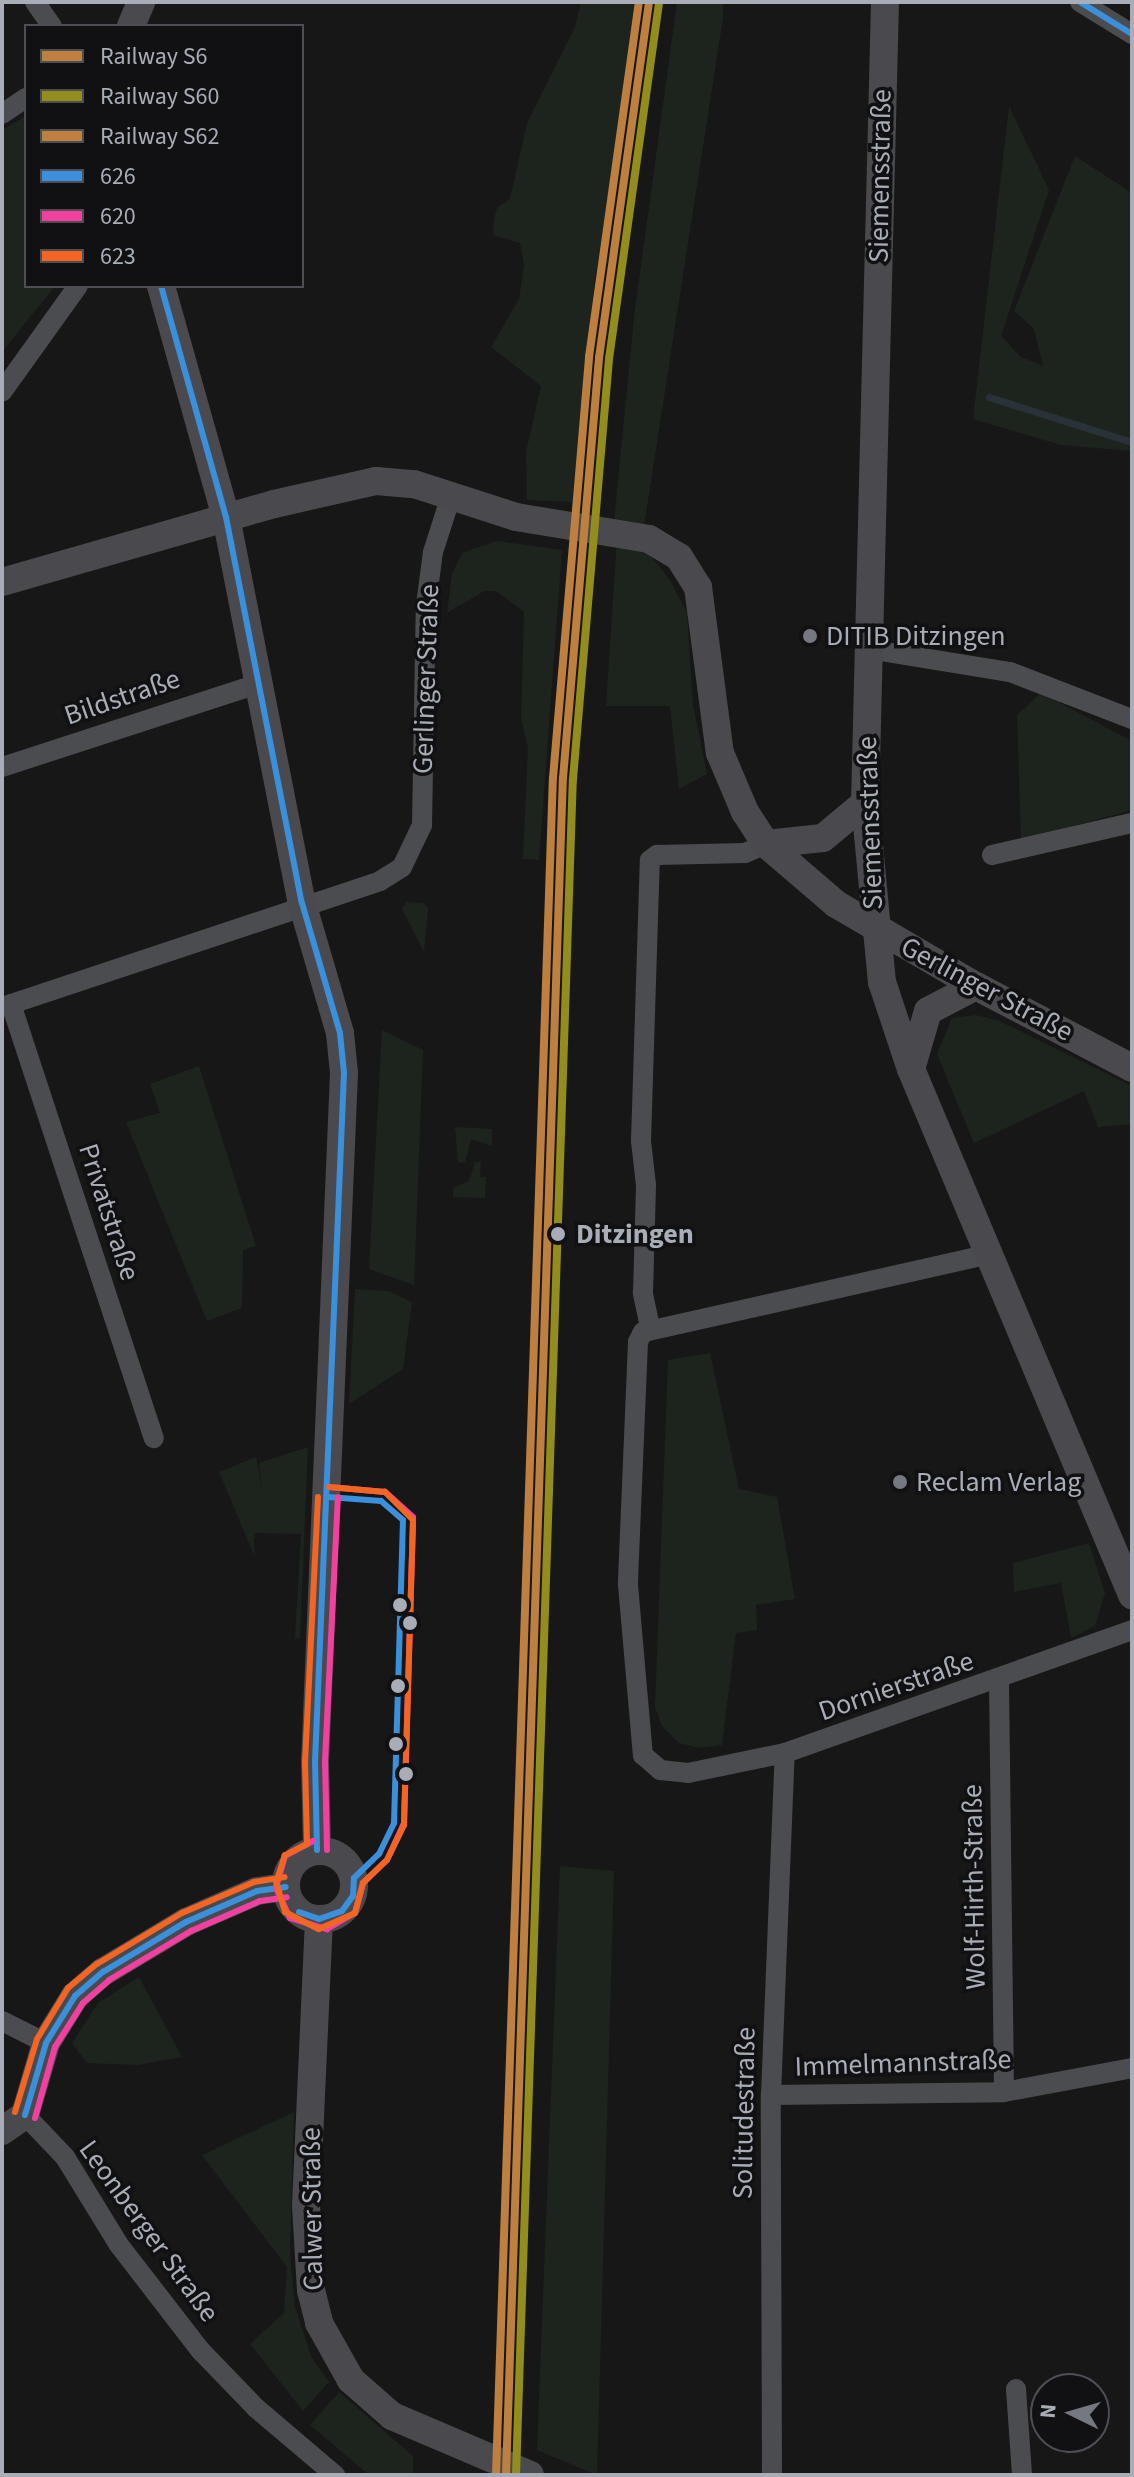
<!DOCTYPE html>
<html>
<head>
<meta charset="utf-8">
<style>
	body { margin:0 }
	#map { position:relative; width:1134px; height:2477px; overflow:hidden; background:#171717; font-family:"Source Sans 3",sans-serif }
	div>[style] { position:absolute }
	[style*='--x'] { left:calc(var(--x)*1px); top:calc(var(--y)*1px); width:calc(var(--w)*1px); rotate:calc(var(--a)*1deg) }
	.green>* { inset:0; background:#1d241e }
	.stream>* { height:7px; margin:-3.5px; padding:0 3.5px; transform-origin:3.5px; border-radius:3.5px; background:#2a3239 }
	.street>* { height:20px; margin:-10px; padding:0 10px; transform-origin:10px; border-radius:10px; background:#4b4c50 }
	.secondary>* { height:28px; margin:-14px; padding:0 14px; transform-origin:14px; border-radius:14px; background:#4a4a4e }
	.secondary>.ring { margin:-14px; padding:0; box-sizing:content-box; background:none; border:28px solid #4a4a4e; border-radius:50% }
	.bus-1>* { height:6px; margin:-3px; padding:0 3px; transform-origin:3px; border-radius:3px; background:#3a90db }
	.bus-2>* { height:6px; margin:-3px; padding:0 3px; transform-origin:3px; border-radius:3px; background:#f240a1 }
	.bus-3>* { height:6px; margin:-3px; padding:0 3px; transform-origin:3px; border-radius:3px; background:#f26522 }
	.rail-1>* { height:8px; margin:-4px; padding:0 4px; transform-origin:4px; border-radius:4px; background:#bd803f }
	.rail-2>* { height:8px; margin:-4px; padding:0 4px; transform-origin:4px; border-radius:4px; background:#928d1d }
	.rail-3>* { height:8px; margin:-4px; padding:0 4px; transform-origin:4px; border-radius:4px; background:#bd803f }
	.dots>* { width:22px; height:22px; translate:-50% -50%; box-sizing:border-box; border:4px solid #111113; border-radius:50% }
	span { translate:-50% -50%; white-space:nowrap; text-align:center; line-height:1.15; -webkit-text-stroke:7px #111113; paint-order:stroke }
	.street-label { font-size:28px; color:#a8adb8 }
	.poi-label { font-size:28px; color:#a8adb8 }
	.left { translate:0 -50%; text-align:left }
	.stop-label { font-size:28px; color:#a8adb8; font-weight:700 }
	.frame { position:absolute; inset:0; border:4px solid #a8adb8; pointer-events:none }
	.legend { position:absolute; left:24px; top:24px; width:280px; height:264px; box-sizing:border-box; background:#111113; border:2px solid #4d4f55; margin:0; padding:10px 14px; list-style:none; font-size:24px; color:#a8adb8 }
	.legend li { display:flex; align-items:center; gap:16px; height:40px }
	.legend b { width:40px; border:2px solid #4d4f55 }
	.north { position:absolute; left:1030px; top:2373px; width:80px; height:80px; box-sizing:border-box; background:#111113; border:2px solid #4d4f55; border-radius:50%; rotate:275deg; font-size:22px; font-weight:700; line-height:32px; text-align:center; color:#a8adb8 }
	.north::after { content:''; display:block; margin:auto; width:28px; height:36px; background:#757880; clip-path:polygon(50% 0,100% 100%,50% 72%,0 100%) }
</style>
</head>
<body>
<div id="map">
	<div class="green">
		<div style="clip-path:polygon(581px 2px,638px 2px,594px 287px,572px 502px,527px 500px,526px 452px,541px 386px,491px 347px,519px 299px,524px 265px,520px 243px,493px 235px,494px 219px,497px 208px,510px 199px,527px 123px,575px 27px)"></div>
		<div style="clip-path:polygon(677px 2px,723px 2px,723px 18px,644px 526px,614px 522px,634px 317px)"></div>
		<div style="clip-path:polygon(1009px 106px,1049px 190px,1001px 336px,1021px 357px,1043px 366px,1034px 329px,1014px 311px,1075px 156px,1132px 193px,1132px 451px,1061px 445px,973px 419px)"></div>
		<div style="clip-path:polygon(26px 116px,26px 286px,55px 286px,2px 352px,2px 130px)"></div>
		<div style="clip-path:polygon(617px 539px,644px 548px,670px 580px,687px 613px,693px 705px,707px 774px,679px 789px,670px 706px,606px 706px)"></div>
		<div style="clip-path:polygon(497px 541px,562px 550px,539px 860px,523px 859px,528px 748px,521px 719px,524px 612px,496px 591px,484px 591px,447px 613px,452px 574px,462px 553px)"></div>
		<div style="clip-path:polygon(1041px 693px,1132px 741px,1132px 810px,1021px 840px,1017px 715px)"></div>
		<div style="clip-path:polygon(406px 902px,423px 903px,428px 908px,424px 952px,402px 909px)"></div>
		<div style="clip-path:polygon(976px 1015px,999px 1021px,1132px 1086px,1132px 1124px,1098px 1127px,1084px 1091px,974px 1143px,937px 1054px,952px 1018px)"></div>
		<div style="clip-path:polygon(382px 1030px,423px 1050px,414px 1285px,369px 1269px)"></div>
		<div style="clip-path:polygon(199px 1066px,256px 1246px,243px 1250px,242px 1308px,207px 1321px,126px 1122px,160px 1113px,150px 1084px)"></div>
		<div style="clip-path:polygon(455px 1127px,492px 1129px,492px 1146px,471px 1139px,465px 1163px,458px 1162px)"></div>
		<div style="clip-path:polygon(475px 1162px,481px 1162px,480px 1177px,486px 1177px,485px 1198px,453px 1197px,453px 1188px,469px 1181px)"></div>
		<div style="clip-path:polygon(355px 1289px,388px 1291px,412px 1302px,403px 1369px,349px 1404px)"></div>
		<div style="clip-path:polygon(710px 1353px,739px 1489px,777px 1497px,795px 1599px,756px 1605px,757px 1630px,736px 1633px,722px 1745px,699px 1748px,679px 1743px,662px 1726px,655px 1707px,668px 1360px)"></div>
		<div style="clip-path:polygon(308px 1447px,300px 1638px,295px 1638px,301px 1534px,254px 1533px,255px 1557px,219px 1472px,256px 1457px,262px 1488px,259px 1463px)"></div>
		<div style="clip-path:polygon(1089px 1543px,1105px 1593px,1095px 1626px,1071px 1638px,1061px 1583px,1014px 1592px,1013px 1563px)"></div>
		<div style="clip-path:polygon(560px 1866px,614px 1871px,597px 2475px,537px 2450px)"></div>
		<div style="clip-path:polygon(139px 1977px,182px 2057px,138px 2065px,87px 2063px,72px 2043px,98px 2003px)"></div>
		<div style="clip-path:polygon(294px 2112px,290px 2255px,295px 2307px,312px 2358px,329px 2382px,303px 2411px,250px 2344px,284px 2313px,287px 2267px,202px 2155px)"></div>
		<div style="clip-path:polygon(339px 2392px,413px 2456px,413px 2475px,369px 2475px,310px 2425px)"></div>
	</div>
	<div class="stream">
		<div style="--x:989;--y:397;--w:150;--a:17.5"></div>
	</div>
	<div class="street">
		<div style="--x:35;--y:2;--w:29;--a:55"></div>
		<div style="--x:1080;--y:2;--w:61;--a:31.6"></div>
		<div style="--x:2;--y:114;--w:29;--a:-34"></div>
		<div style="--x:2;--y:392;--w:130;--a:-54.4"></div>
		<div style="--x:868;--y:649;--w:144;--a:9.2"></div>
		<div style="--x:1010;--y:672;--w:131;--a:21.1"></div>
		<div style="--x:2;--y:767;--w:272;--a:-18"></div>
		<div style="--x:992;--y:855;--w:144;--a:-12.9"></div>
		<div style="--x:11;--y:1004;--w:457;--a:71.8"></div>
		<div style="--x:2;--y:1007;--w:398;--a:-18.4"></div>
		<div style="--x:380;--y:881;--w:26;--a:-32"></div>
		<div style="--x:402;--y:867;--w:47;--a:-64.5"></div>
		<div style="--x:422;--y:825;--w:220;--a:-89"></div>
		<div style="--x:426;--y:605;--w:53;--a:-82.5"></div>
		<div style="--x:433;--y:552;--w:59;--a:-72.2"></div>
		<div style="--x:990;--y:1254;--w:356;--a:167.3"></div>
		<div style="--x:643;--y:1332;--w:11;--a:117"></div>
		<div style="--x:638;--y:1342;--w:243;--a:92.4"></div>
		<div style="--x:628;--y:1585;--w:171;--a:85"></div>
		<div style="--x:643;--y:1755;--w:23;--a:41"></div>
		<div style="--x:660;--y:1770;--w:28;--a:6"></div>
		<div style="--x:688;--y:1773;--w:99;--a:-11.7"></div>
		<div style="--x:785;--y:1753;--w:368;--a:-19.5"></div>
		<div style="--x:650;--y:1327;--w:35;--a:-102"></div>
		<div style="--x:643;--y:1293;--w:108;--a:-88.4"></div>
		<div style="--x:646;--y:1185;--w:44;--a:-96.5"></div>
		<div style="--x:641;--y:1141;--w:281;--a:-88.2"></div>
		<div style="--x:650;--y:860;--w:9;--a:-36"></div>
		<div style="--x:657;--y:855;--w:88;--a:-1.3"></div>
		<div style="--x:745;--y:853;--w:23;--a:-23"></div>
		<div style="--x:999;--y:1681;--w:411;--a:89.3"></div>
		<div style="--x:2;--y:2021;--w:49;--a:26.6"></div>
		<div style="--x:771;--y:2095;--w:233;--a:-0.7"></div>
		<div style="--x:1004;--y:2092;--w:130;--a:-10.6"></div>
		<div style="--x:25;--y:2115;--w:58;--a:46.4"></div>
		<div style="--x:65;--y:2157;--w:103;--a:58.5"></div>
		<div style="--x:119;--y:2245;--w:134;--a:52.3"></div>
		<div style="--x:201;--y:2351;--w:79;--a:46"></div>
		<div style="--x:256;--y:2408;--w:104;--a:40.3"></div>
		<div style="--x:1016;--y:2389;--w:86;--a:86"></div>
		<div style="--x:772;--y:2475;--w:380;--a:-90.2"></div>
		<div style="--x:771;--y:2095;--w:342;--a:-87.7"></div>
	</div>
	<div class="secondary">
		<div style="--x:885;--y:2;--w:801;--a:91.43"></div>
		<div style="--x:865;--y:803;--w:180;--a:84.6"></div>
		<div style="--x:882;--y:982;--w:92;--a:71.6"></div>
		<div style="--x:911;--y:1069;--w:571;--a:67.21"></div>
		<div style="--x:131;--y:26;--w:26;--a:-67"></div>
		<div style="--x:161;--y:286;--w:240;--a:74.3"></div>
		<div style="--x:226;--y:517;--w:393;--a:78.9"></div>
		<div style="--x:302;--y:903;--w:135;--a:73.7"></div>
		<div style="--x:340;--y:1033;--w:40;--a:84.3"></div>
		<div style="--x:344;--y:1073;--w:689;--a:92.41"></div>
		<div style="--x:315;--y:1761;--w:89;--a:88.7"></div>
		<div style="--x:2;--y:582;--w:283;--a:-16"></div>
		<div style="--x:274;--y:504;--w:105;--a:-12.7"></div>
		<div style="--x:376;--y:481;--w:38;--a:5"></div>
		<div style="--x:414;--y:484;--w:107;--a:17.9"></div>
		<div style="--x:516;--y:517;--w:135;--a:9.4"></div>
		<div style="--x:649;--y:539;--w:35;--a:31"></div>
		<div style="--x:679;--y:557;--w:36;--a:58"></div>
		<div style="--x:698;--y:587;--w:167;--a:82.5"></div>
		<div style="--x:720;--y:753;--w:64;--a:67"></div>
		<div style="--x:745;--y:812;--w:38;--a:57"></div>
		<div style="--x:766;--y:844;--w:92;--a:40.6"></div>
		<div style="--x:836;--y:904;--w:162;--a:30.4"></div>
		<div style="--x:976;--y:986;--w:176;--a:27.7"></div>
		<div style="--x:766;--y:844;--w:57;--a:-6"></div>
		<div style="--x:823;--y:838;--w:55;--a:-39.8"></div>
		<div style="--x:911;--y:1069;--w:60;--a:-73.7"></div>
		<div style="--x:928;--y:1011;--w:54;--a:-27.5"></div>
		<div class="ring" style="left:286px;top:1851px;width:40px;height:40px"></div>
		<div style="--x:319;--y:1919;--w:287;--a:92.6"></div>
		<div style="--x:306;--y:2206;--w:84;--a:86.6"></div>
		<div style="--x:311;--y:2290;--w:34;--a:76"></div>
		<div style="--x:319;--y:2323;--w:65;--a:60.7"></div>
		<div style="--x:351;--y:2380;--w:55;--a:41.3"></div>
		<div style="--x:392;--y:2416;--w:150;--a:23.1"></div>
		<div style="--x:2;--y:2131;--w:28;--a:-35"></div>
		<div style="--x:25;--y:2115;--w:75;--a:-73.7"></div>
		<div style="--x:46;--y:2043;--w:55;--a:-58.3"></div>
		<div style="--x:75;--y:1996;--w:37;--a:-41"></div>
		<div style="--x:103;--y:1972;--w:97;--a:-31.1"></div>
		<div style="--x:186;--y:1922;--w:77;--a:-23.6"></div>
		<div style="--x:257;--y:1891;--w:29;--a:-8"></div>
	</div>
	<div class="bus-1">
		<div style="--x:1080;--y:2;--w:61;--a:31.6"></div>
		<div style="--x:161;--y:286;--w:240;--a:74.3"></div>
		<div style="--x:226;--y:517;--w:393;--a:78.9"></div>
		<div style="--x:302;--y:903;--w:135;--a:73.7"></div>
		<div style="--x:340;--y:1033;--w:40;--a:84.3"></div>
		<div style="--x:344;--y:1073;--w:689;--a:92.41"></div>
		<div style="--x:315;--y:1761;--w:89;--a:88.7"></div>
		<div style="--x:299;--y:1912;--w:21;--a:19"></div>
		<div style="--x:319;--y:1919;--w:24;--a:-19"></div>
		<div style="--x:342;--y:1911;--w:19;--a:-54"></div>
		<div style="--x:353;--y:1896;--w:18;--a:-87"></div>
		<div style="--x:354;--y:1878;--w:35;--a:-44"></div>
		<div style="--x:379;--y:1854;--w:34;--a:-64"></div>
		<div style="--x:394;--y:1823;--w:303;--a:-88.3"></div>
		<div style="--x:403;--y:1520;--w:29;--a:-139"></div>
		<div style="--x:381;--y:1501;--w:53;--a:-175.7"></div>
		<div style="--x:25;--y:2115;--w:75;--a:-73.7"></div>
		<div style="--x:46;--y:2043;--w:55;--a:-58.3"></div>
		<div style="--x:75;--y:1996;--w:37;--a:-41"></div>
		<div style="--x:103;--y:1972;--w:97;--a:-31.1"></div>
		<div style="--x:186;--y:1922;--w:77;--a:-23.6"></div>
		<div style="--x:257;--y:1891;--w:29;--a:-8"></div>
	</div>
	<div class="bus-2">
		<div style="--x:313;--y:1841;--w:32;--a:152"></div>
		<div style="--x:285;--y:1856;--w:33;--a:106"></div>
		<div style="--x:276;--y:1888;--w:33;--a:65"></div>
		<div style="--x:290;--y:1918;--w:39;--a:17"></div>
		<div style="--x:327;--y:1929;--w:32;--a:-30"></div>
		<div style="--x:355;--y:1913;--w:31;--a:-75"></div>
		<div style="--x:363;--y:1883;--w:33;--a:-44"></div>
		<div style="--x:387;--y:1860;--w:41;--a:-65.3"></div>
		<div style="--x:404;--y:1823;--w:306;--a:-88.3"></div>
		<div style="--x:413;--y:1517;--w:38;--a:-138"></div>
		<div style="--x:385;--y:1492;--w:56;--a:-174.9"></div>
		<div style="--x:327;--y:1850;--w:89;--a:-91.3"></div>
		<div style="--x:325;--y:1761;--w:264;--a:-87.2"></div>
		<div style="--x:35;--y:2118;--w:74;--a:-74.3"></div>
		<div style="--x:55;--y:2047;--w:52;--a:-57.5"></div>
		<div style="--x:83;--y:2003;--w:35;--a:-41"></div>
		<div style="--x:109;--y:1980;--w:96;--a:-30.9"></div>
		<div style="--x:191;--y:1931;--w:75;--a:-23.5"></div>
		<div style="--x:260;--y:1901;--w:27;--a:-8"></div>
	</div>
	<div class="bus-3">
		<div style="--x:318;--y:1497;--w:264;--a:92.8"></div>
		<div style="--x:305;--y:1761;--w:83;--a:88.6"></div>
		<div style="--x:307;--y:1844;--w:25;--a:153"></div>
		<div style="--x:285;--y:1855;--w:28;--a:108"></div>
		<div style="--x:276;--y:1882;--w:31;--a:73"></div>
		<div style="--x:285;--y:1912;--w:38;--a:27"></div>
		<div style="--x:319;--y:1929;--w:39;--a:-24"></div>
		<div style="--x:355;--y:1913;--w:31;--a:-75"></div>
		<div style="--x:363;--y:1883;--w:33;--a:-44"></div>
		<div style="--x:387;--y:1860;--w:39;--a:-64"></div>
		<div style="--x:404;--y:1825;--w:305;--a:-88.3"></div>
		<div style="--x:413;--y:1520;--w:40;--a:-135"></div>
		<div style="--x:385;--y:1492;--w:56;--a:-174.9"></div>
		<div style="--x:15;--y:2112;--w:76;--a:-73.2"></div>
		<div style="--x:37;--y:2039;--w:60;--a:-58.7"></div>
		<div style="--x:68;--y:1988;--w:38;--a:-40"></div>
		<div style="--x:97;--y:1964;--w:99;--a:-31"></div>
		<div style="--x:182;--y:1913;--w:78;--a:-23.3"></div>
		<div style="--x:254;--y:1882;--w:31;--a:-9"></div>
	</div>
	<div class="rail-1">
		<div style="--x:506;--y:2475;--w:1698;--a:-88.08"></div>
		<div style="--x:563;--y:778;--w:422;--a:-85.1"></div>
		<div style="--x:599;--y:358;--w:359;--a:-82"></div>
	</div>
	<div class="rail-2">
		<div style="--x:516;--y:2475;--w:1697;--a:-88.08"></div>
		<div style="--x:573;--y:779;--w:422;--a:-85.1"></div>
		<div style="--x:609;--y:359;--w:359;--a:-82"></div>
	</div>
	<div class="rail-3">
		<div style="--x:496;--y:2475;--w:1698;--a:-88.08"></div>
		<div style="--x:553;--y:778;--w:423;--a:-85.1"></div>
		<div style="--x:589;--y:357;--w:359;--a:-82"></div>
	</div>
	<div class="dots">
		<div style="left:810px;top:636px;background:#757880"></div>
		<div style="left:558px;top:1234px;background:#a8adb8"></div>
		<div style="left:900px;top:1482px;background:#757880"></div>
		<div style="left:400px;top:1605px;background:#a8adb8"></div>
		<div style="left:410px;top:1623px;background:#a8adb8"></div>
		<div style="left:398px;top:1686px;background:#a8adb8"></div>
		<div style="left:396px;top:1744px;background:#a8adb8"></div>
		<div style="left:406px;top:1774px;background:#a8adb8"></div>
	</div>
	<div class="street-label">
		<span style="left:880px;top:176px;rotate:-89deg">Siemensstraße</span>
		<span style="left:426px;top:679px;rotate:-88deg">Gerlinger Straße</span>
		<span style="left:122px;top:697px;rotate:-19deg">Bildstraße</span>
		<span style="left:870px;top:823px;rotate:-92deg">Siemensstraße</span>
		<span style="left:987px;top:989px;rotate:28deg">Gerlinger Straße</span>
		<span style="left:109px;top:1212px;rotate:72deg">Privatstraße</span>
		<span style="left:896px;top:1686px;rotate:-19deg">Dornierstraße</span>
		<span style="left:974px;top:1887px;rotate:-91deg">Wolf-Hirth-Straße</span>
		<span style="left:903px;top:2063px;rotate:-2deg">Immelmannstraße</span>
		<span style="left:744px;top:2113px;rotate:-89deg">Solitudestraße</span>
		<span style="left:312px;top:2209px;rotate:-91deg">Calwer Straße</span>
		<span style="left:149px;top:2231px;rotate:54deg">Leonberger Straße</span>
	</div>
	<div class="poi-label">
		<span class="left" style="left:826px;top:636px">DITIB Ditzingen</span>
		<span class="left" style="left:916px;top:1482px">Reclam Verlag</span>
	</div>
	<div class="stop-label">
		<span class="left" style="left:576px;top:1234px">Ditzingen</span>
	</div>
	<div class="frame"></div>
	<ul class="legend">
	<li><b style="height:10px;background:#bd803f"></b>Railway S6</li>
	<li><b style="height:10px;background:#928d1d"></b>Railway S60</li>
	<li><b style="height:10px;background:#bd803f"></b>Railway S62</li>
	<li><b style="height:10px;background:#3a90db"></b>626</li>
	<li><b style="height:10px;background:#f240a1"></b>620</li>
	<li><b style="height:10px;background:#f26522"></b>623</li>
	</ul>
	<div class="north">N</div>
</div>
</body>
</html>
